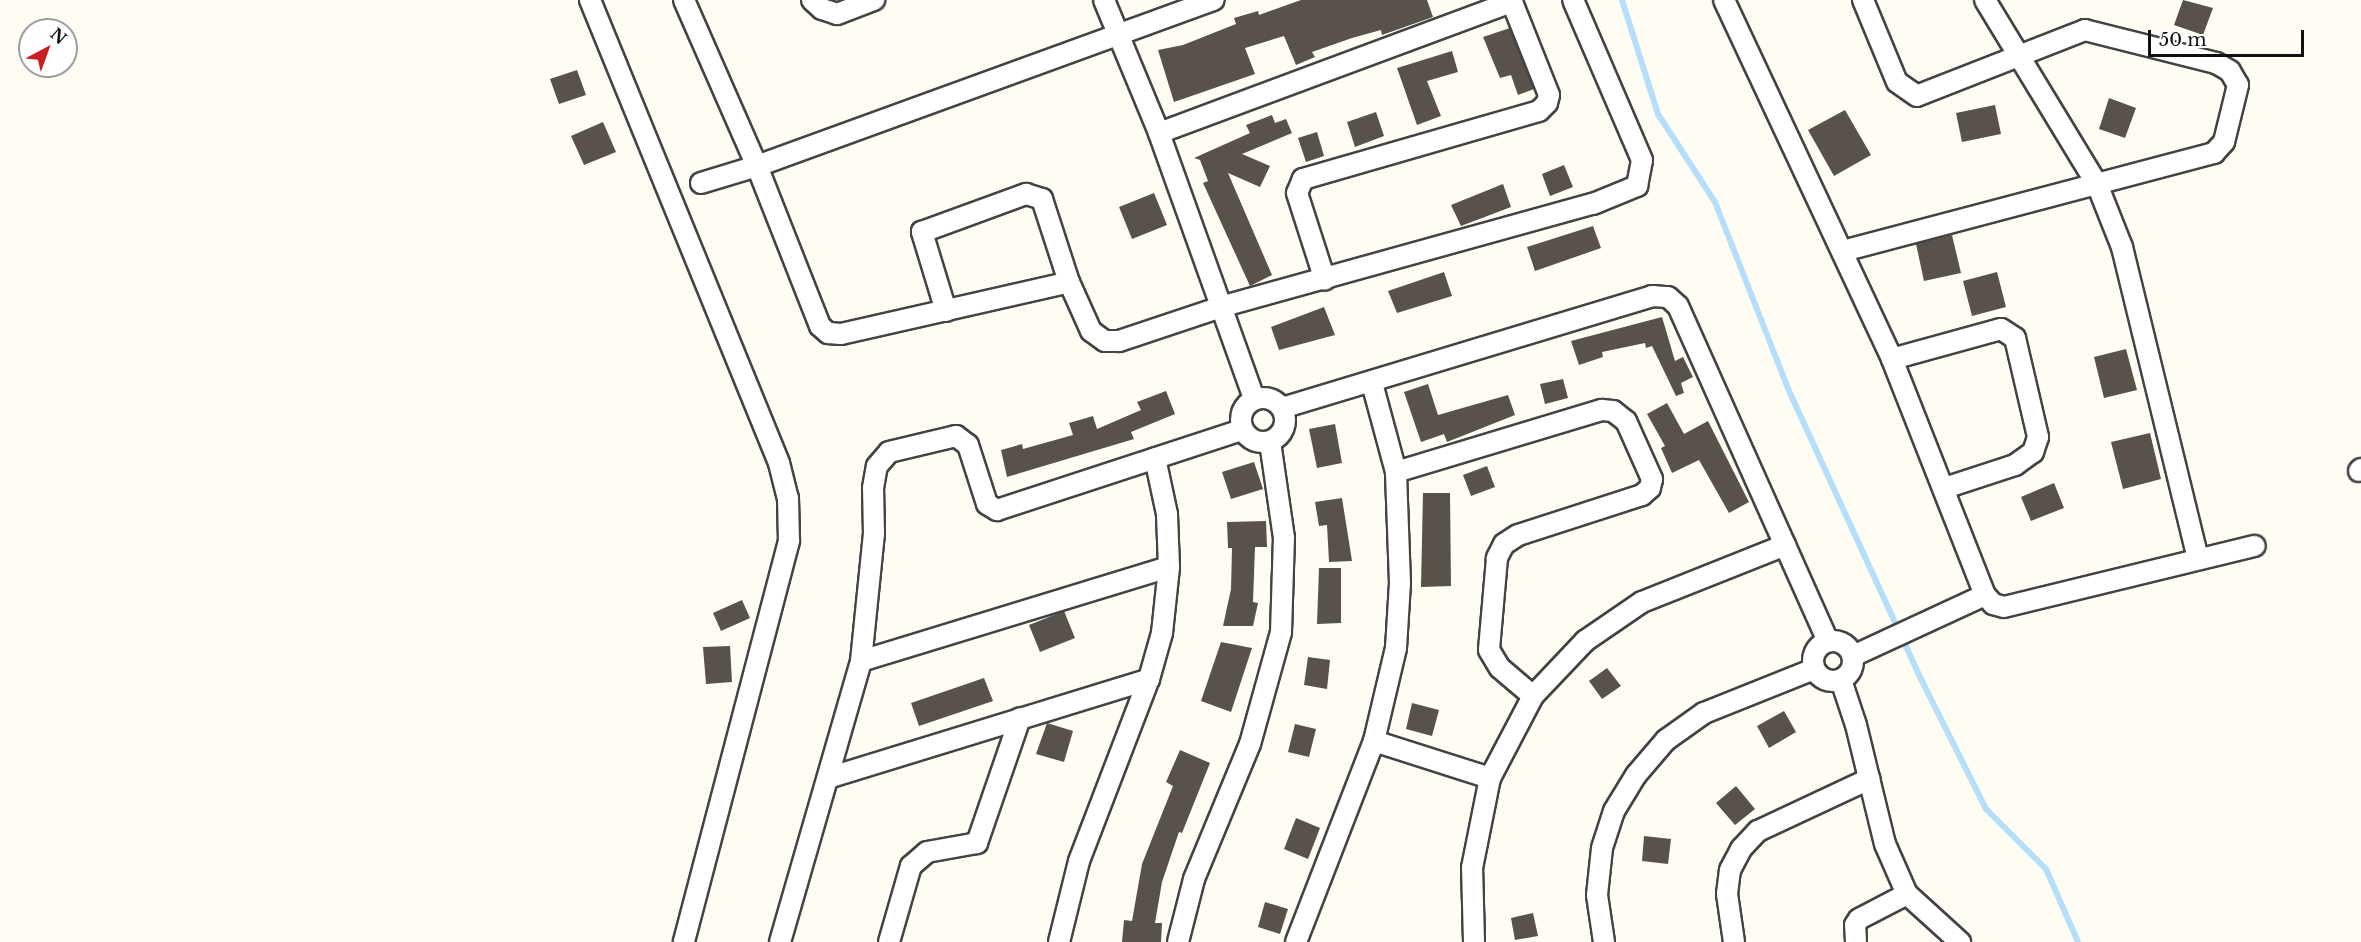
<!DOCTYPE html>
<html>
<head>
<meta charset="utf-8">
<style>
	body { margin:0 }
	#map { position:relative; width:2361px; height:942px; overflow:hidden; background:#fffdf3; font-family:"Libre Baskerville",serif }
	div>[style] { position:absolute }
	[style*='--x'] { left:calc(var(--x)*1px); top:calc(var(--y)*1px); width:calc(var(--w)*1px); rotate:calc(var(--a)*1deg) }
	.stream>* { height:6px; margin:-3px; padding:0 3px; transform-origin:3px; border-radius:3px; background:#b4defa }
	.building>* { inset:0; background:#59514b }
	.roads { filter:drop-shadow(2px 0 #434343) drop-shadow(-2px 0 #434343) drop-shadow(0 2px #434343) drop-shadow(0 -2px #434343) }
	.minor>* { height:20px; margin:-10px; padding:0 10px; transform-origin:10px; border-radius:10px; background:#fff }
	.minor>.ring { margin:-10px; padding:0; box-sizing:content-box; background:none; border:20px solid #fff; border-radius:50% }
	span { translate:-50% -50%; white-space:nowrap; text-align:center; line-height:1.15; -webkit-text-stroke:6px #fff; paint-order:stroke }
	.north { position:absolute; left:18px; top:18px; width:60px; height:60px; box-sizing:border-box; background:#fff; border:2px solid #9f9f9f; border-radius:50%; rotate:41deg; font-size:16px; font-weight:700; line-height:24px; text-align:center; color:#101010 }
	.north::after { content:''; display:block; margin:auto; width:21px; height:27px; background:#c91f23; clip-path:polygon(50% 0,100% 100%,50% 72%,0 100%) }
	.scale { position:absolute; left:2148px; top:30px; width:156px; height:27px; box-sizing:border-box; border:3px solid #101010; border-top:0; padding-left:8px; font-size:18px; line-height:21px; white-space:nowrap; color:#101010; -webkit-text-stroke:4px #fff; paint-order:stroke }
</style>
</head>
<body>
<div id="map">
	<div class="stream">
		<div style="--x:1622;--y:0;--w:120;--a:72.5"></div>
		<div style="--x:1658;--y:114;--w:105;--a:57.1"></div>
		<div style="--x:1715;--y:202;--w:205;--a:68.6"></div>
		<div style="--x:1790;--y:393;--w:315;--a:65.4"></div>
		<div style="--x:1921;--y:679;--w:145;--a:63.4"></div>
		<div style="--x:1986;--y:809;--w:85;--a:45"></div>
		<div style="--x:2046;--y:869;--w:80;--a:66.3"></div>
	</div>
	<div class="building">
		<div style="clip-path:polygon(1301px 0,1427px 0,1433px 17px,1382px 35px,1381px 30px,1352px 38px,1312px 52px,1315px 57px,1296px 65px,1284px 36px,1245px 48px,1255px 74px,1174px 102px,1158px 50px,1183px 45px,1236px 24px,1234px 18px,1258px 11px,1259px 15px)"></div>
		<div style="clip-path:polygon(2183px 0,2213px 8px,2203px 35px,2174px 25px)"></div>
		<div style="clip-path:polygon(1510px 28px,1534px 89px,1518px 95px,1511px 75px,1500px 78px,1483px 37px)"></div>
		<div style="clip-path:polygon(1452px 51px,1458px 72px,1427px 81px,1441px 116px,1417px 125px,1397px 68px)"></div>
		<div style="clip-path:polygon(577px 70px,586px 95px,559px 104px,550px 79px)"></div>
		<div style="clip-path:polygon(2109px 98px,2136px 108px,2125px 138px,2099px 129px)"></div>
		<div style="clip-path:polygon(1995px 105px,2001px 134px,1962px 142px,1956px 113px)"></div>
		<div style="clip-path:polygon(1845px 110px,1871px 155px,1834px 176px,1808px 130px)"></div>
		<div style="clip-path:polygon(1376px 112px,1384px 136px,1355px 147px,1347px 122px)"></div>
		<div style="clip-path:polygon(1272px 115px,1275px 123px,1286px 119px,1292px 133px,1242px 154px,1270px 166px,1260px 187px,1228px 173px,1272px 275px,1250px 286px,1203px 183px,1208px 181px,1200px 160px,1194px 158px,1250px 133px,1246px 125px)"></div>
		<div style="clip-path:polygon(603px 122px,616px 152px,584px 165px,571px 136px)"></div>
		<div style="clip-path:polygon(1317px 132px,1324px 156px,1306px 162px,1298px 138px)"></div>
		<div style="clip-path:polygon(1564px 165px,1573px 187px,1550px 196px,1542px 174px)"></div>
		<div style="clip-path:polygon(1503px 184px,1511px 207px,1461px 226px,1451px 205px)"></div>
		<div style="clip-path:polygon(1154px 193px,1167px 225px,1132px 239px,1119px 207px)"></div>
		<div style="clip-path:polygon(1593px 226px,1601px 248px,1535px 271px,1527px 247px)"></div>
		<div style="clip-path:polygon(1952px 235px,1961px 273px,1924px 281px,1916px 244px)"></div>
		<div style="clip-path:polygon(1444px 272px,1452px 296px,1397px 313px,1388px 291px)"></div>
		<div style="clip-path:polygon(1997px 272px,2006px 307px,1972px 316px,1963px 281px)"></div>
		<div style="clip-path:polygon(1324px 307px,1335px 335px,1279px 350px,1271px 327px)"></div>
		<div style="clip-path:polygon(1662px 317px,1675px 361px,1683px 357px,1693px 377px,1681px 383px,1684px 393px,1676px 396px,1652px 346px,1646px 348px,1645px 343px,1602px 352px,1603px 357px,1579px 365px,1571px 341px)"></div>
		<div style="clip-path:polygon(2126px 349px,2137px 390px,2104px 398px,2094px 357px)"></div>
		<div style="clip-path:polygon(1563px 379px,1568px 398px,1545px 404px,1540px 384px)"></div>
		<div style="clip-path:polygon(1428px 384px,1438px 415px,1508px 395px,1515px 415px,1447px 442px,1444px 434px,1421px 442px,1404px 392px)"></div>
		<div style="clip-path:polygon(1166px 391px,1175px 414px,1131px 432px,1134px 439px,1007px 477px,1001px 450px,1022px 444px,1023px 449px,1073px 435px,1069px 423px,1093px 416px,1097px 429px,1141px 410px,1137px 402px)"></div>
		<div style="clip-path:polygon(1667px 403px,1684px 434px,1708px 421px,1749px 502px,1729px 513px,1699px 460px,1672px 473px,1661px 448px,1665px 446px,1647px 414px)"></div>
		<div style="clip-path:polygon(1335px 424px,1342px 463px,1317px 468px,1309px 429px)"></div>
		<div style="clip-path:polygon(2150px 433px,2161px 479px,2123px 489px,2111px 442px)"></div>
		<div style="clip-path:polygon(1254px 462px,1263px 489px,1231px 499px,1222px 472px)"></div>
		<div style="clip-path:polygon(1487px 466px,1495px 487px,1471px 496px,1463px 475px)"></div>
		<div style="clip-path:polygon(2054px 483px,2064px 508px,2031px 521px,2021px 497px)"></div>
		<div style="clip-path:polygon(1423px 493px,1450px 493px,1451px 586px,1421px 587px)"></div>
		<div style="clip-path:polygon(1342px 498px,1352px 561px,1329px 562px,1327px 525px,1319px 526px,1315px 502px)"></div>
		<div style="clip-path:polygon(1266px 521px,1267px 547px,1255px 547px,1253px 602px,1258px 603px,1253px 626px,1223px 626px,1231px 589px,1232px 548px,1228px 548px,1227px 522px)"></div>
		<div style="clip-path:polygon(1319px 568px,1341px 568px,1341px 623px,1317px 624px)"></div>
		<div style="clip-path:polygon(742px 600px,750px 618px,721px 631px,713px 613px)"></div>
		<div style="clip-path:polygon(1064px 611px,1075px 638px,1040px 652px,1029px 625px)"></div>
		<div style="clip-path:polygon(1221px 642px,1252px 648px,1231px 712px,1201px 701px)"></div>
		<div style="clip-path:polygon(730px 646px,732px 682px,706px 684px,703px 647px)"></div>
		<div style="clip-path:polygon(1308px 657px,1330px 660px,1327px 689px,1304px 685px)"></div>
		<div style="clip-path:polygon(1607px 668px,1621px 686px,1602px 699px,1589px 681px)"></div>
		<div style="clip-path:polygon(984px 678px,993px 701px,919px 726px,911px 703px)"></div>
		<div style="clip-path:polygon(1412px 703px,1439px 710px,1432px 736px,1406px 729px)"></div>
		<div style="clip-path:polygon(1784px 711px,1796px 732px,1769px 748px,1757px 726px)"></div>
		<div style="clip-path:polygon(1047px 723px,1073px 731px,1064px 762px,1036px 754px)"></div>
		<div style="clip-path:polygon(1295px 724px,1316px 729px,1309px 757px,1288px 752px)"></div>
		<div style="clip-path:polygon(1180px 750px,1210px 763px,1182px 833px,1179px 832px,1162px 882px,1155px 923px,1162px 923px,1161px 942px,1122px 942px,1124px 920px,1132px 921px,1142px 864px,1173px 786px,1166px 782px)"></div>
		<div style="clip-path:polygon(1736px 786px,1755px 809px,1735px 825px,1716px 803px)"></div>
		<div style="clip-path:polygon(1296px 818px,1320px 828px,1308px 859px,1284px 849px)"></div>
		<div style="clip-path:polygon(1644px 836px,1671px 839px,1668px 864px,1642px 861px)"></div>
		<div style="clip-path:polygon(1265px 902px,1288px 909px,1280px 934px,1258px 927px)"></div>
		<div style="clip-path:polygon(1533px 913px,1538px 936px,1515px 940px,1511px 918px)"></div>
	</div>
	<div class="roads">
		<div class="minor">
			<div style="--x:590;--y:0;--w:500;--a:67.79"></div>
			<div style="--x:779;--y:463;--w:36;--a:76"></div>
			<div style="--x:788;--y:498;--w:43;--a:88.7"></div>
			<div style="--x:789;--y:541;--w:415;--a:104.7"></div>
			<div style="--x:684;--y:0;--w:181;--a:66.3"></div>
			<div style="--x:757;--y:166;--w:172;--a:68.5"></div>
			<div style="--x:820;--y:326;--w:11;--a:41"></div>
			<div style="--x:828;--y:333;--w:13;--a:4"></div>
			<div style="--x:841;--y:334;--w:234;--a:-12.8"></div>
			<div style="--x:812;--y:0;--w:13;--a:42"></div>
			<div style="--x:822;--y:9;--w:16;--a:18"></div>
			<div style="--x:837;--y:14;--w:40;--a:-21"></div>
			<div style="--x:1104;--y:0;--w:144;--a:67.5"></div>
			<div style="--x:1159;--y:133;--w:282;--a:70.3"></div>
			<div style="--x:1724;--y:0;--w:396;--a:64.9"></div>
			<div style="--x:1892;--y:359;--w:254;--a:68.5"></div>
			<div style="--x:1985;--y:595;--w:12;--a:48"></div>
			<div style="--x:1993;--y:604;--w:11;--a:15"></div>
			<div style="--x:2004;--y:607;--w:258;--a:-13.7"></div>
			<div style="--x:1985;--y:0;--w:215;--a:58.7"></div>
			<div style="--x:2097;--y:184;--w:68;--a:68.4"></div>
			<div style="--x:2122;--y:247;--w:320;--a:76.3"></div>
			<div style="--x:1159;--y:133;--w:377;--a:-20.4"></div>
			<div style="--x:1512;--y:2;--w:100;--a:68.3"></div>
			<div style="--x:1549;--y:95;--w:8;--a:104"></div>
			<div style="--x:1547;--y:103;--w:11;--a:135"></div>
			<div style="--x:1539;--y:111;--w:246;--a:163.9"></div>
			<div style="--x:1303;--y:179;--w:15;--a:113"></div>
			<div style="--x:1297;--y:193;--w:91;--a:72.2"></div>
			<div style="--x:701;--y:183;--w:59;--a:-16.9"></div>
			<div style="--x:757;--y:166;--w:486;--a:-20"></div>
			<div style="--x:1843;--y:251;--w:384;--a:-14.8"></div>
			<div style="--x:2214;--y:153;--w:15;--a:-48"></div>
			<div style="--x:2224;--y:142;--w:59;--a:-76.2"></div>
			<div style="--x:2238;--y:85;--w:16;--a:-120"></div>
			<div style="--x:2230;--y:71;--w:16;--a:-150"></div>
			<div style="--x:2216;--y:63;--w:135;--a:-165.9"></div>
			<div style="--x:2085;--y:30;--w:180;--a:158.6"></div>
			<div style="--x:1917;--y:96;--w:24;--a:-145"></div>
			<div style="--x:1897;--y:82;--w:89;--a:-112.5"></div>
			<div style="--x:946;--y:311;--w:83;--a:-106.9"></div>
			<div style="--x:922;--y:232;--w:111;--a:-20.1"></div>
			<div style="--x:1026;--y:194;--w:17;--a:17"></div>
			<div style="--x:1042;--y:199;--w:87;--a:72"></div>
			<div style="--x:1069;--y:282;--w:54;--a:65.8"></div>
			<div style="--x:1091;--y:331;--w:17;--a:36"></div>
			<div style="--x:1105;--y:341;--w:14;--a:0"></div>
			<div style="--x:1119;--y:341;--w:111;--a:-18.4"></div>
			<div style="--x:1224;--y:306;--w:383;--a:-15.5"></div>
			<div style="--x:1593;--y:204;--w:48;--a:-22.2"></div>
			<div style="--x:1637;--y:186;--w:26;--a:-79"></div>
			<div style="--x:1642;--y:160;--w:174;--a:-113.3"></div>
			<div style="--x:1892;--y:359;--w:113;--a:-15.4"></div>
			<div style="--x:2001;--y:329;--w:17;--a:33"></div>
			<div style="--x:2015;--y:338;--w:102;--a:76.9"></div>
			<div style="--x:2038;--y:437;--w:16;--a:108"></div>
			<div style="--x:2033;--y:452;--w:22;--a:144"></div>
			<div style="--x:2015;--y:465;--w:74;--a:161.8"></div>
			<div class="ring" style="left:1241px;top:398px;width:24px;height:24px"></div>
			<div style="--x:1282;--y:408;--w:387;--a:-16.8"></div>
			<div style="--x:1652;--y:296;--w:16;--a:4"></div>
			<div style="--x:1668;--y:297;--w:13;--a:42"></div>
			<div style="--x:1678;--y:306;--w:367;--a:65.9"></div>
			<div style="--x:2359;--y:471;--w:3;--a:-45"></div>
			<div style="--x:1396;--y:472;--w:215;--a:-16.8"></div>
			<div style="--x:1602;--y:410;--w:11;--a:5"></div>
			<div style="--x:1613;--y:411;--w:16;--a:38"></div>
			<div style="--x:1626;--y:421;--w:64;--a:65.9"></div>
			<div style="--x:1652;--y:479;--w:9;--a:103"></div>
			<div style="--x:1650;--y:488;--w:11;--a:139"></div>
			<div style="--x:1642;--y:495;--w:130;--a:162.1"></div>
			<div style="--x:1518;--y:535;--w:17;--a:147"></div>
			<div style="--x:1504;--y:544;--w:16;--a:117"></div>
			<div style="--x:1497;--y:558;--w:92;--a:95"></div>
			<div style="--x:1489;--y:650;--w:21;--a:59"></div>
			<div style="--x:1500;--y:668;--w:43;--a:40.3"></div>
			<div class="ring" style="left:1813px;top:641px;width:20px;height:20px"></div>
			<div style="--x:1853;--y:656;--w:145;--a:-24.8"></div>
			<div style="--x:861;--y:661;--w:322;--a:-17"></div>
			<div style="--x:1841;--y:680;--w:47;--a:71.6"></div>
			<div style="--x:1856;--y:725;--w:122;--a:76.3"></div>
			<div style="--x:1885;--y:844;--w:55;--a:66.3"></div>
			<div style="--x:1907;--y:894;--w:72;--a:42.2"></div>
			<div style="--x:1374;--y:741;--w:122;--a:17.7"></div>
			<div style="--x:828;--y:778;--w:336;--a:-17.1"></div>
			<div style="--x:780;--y:942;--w:292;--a:-73.9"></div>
			<div style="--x:861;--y:661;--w:128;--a:-84.2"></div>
			<div style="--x:874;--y:534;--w:46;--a:-91.2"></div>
			<div style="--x:873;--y:488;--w:22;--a:-80"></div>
			<div style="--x:877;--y:466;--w:18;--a:-49"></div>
			<div style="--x:889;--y:452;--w:69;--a:-13.4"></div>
			<div style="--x:956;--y:436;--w:15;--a:37"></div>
			<div style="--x:968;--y:445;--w:62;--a:72.1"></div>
			<div style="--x:987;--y:504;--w:12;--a:31"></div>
			<div style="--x:997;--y:510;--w:258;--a:-18.1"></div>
			<div style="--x:889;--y:942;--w:79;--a:-73.9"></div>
			<div style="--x:911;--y:866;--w:21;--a:-41"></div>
			<div style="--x:927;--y:852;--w:51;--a:-10.2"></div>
			<div style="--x:977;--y:843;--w:132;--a:-71"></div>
			<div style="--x:1059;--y:942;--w:83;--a:-76.1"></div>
			<div style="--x:1079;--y:861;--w:195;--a:-69"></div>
			<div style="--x:1149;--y:679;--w:48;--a:-74.2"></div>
			<div style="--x:1162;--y:633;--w:66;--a:-83.9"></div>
			<div style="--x:1169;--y:567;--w:53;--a:-92.2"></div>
			<div style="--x:1167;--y:514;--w:57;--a:-102.1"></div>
			<div style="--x:1178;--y:942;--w:65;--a:-75.7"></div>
			<div style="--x:1194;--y:879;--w:146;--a:-67.5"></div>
			<div style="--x:1250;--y:744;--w:116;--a:-74.5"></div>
			<div style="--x:1281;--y:632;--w:94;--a:-88.2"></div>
			<div style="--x:1284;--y:538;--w:97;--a:-98.3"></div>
			<div style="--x:1296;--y:942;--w:216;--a:-68.8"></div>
			<div style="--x:1374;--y:741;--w:96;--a:-76.7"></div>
			<div style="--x:1396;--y:648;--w:65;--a:-86.5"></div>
			<div style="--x:1400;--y:583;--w:111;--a:-92.1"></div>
			<div style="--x:1396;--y:472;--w:92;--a:-105.1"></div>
			<div style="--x:1474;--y:942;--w:74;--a:-91.5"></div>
			<div style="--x:1472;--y:868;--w:92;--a:-78.7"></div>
			<div style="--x:1490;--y:778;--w:93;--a:-62.3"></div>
			<div style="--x:1533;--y:696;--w:76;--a:-46.6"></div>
			<div style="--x:1585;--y:641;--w:69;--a:-34.4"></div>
			<div style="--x:1642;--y:602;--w:154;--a:-21.7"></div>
			<div style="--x:1604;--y:942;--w:48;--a:-98.5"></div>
			<div style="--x:1597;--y:895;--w:47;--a:-83.9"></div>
			<div style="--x:1602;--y:848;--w:39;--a:-72"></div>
			<div style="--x:1614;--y:811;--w:42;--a:-58.6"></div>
			<div style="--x:1636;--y:775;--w:46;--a:-49.4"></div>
			<div style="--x:1666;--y:740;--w:47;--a:-35.4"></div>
			<div style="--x:1704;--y:713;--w:118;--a:-21.8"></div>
			<div style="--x:1734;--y:942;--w:49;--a:-98.3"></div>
			<div style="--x:1727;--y:894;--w:24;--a:-83"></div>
			<div style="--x:1730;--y:870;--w:24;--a:-62"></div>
			<div style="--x:1741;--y:849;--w:25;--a:-47"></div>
			<div style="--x:1758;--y:831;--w:123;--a:-25.1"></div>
			<div style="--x:1856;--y:942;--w:17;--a:-93"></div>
			<div style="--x:1855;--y:925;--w:7;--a:-56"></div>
			<div style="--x:1859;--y:919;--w:54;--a:-27.5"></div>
		</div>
	</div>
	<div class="north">N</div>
	<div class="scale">50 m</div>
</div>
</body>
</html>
